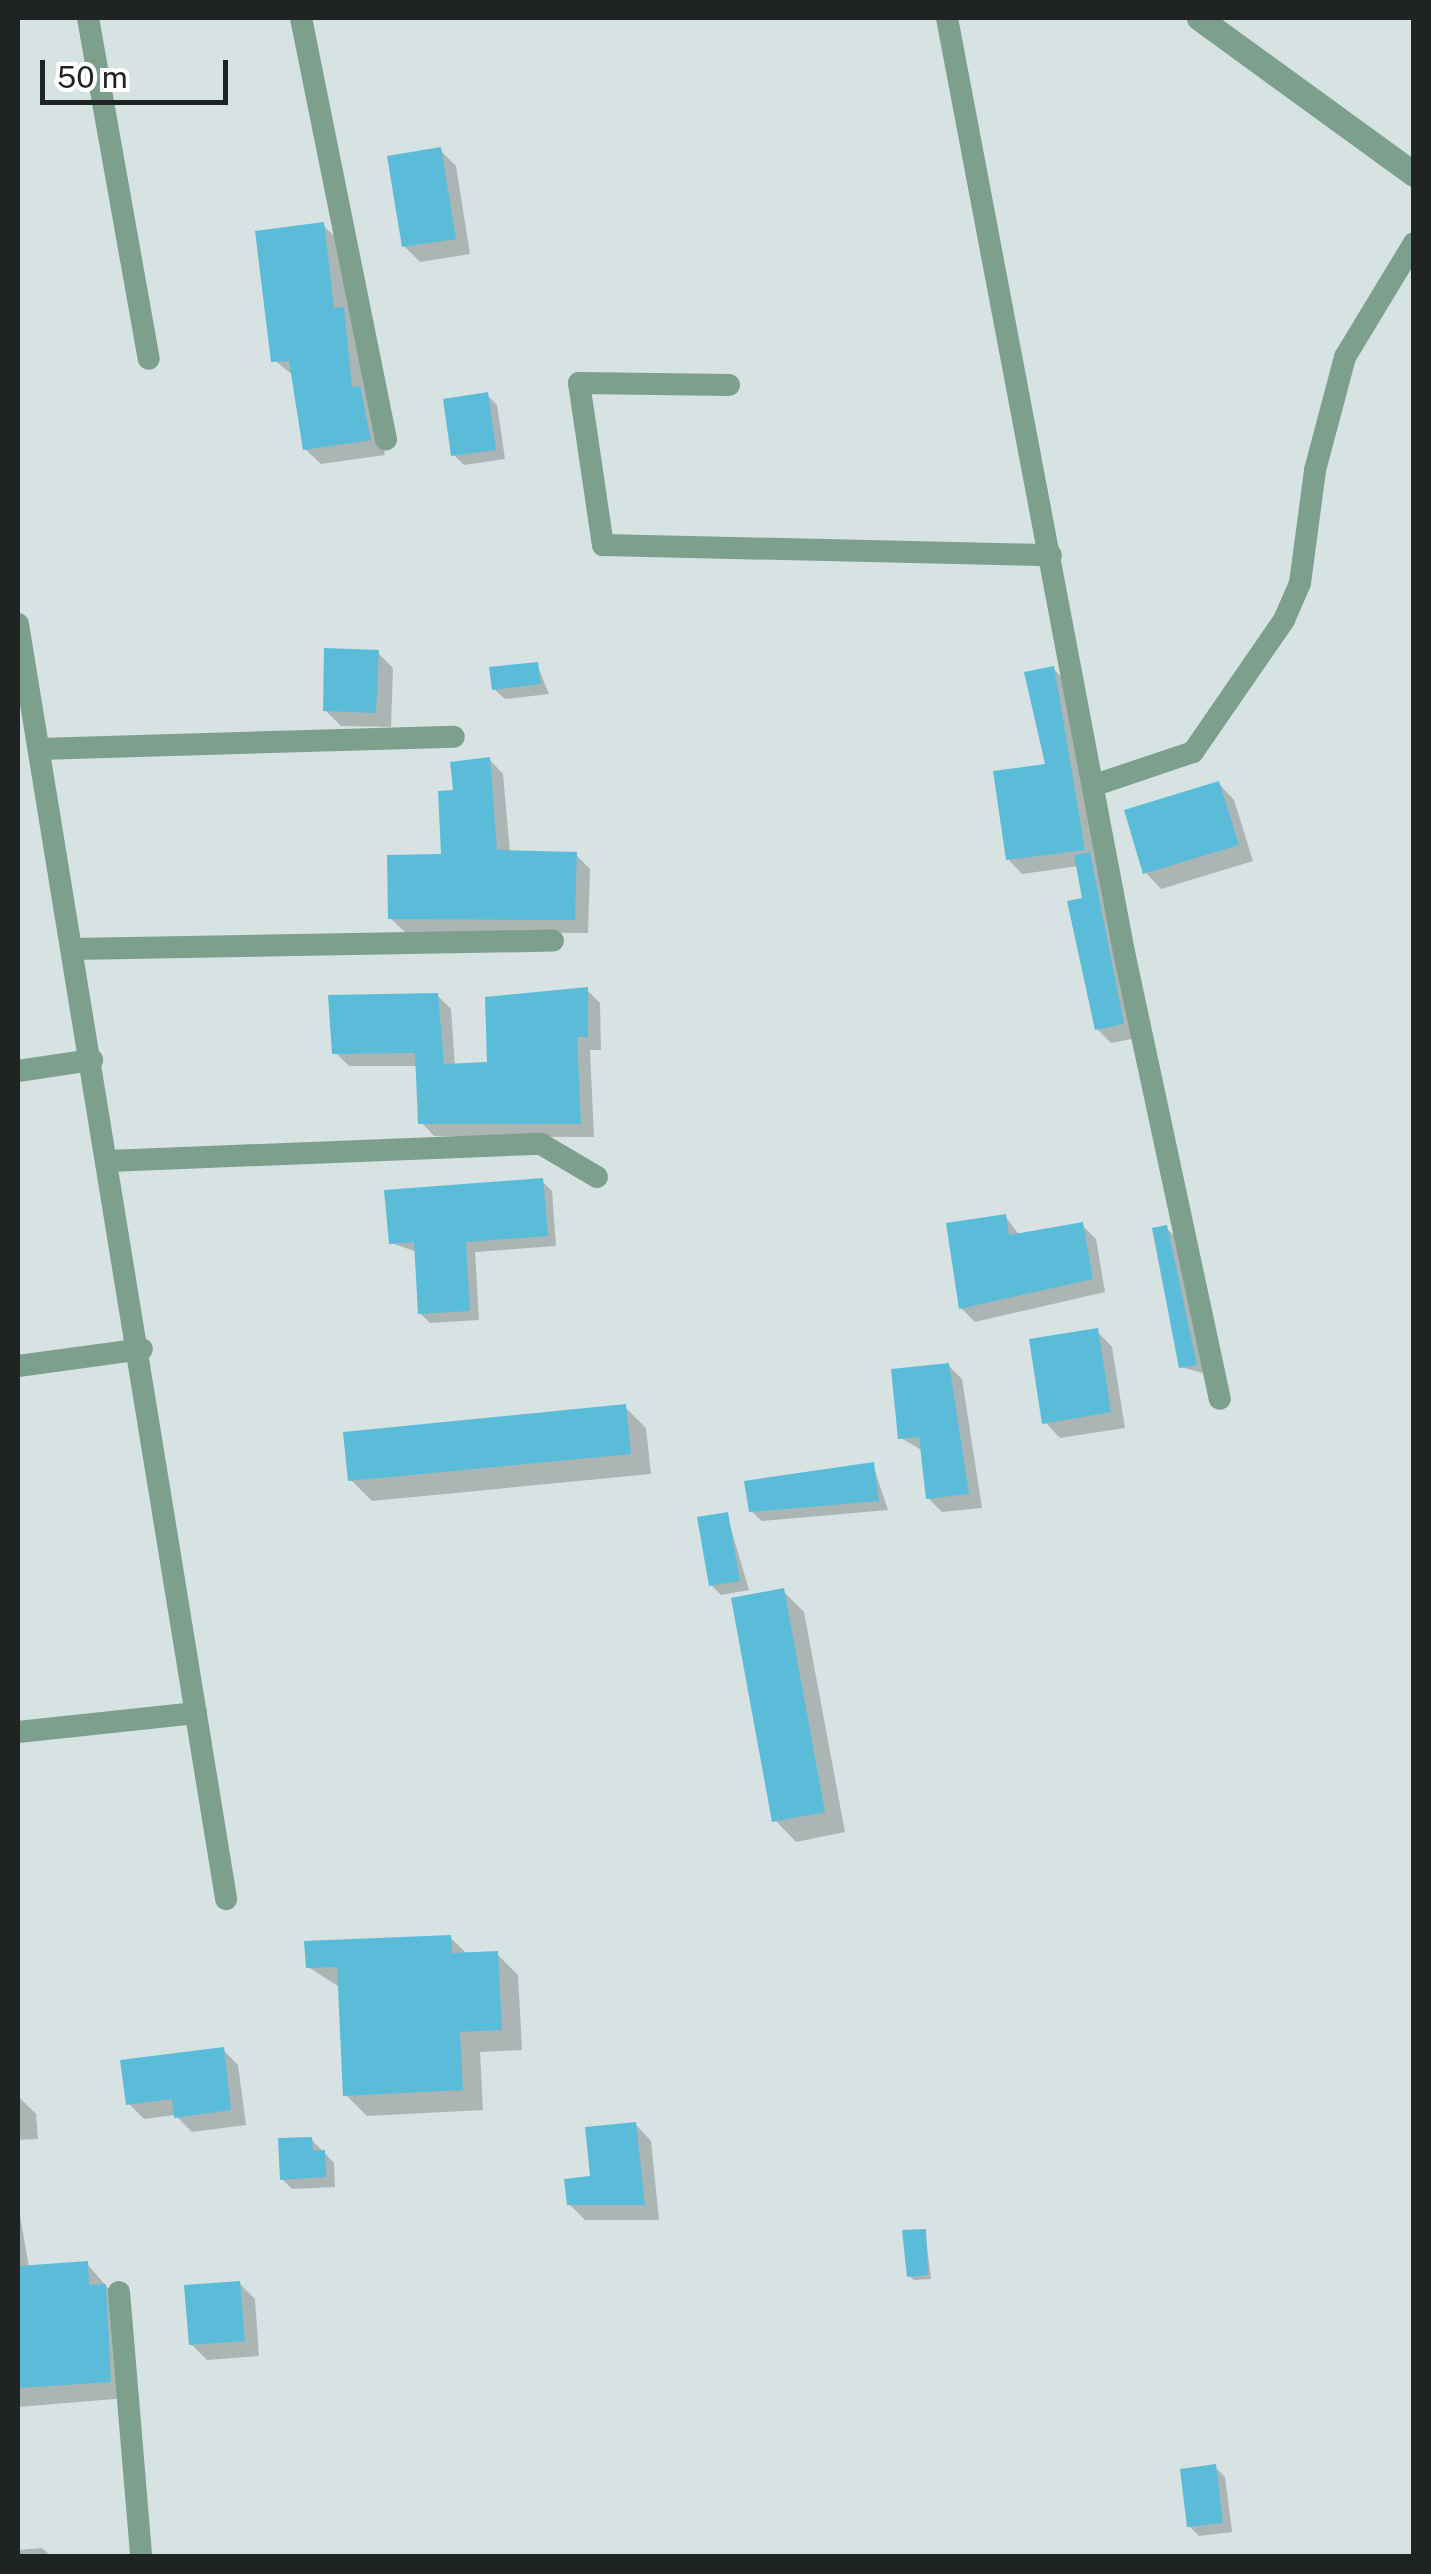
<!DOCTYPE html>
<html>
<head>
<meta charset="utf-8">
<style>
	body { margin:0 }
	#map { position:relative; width:1431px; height:2574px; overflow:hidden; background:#d6e3e2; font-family:"Public Sans",sans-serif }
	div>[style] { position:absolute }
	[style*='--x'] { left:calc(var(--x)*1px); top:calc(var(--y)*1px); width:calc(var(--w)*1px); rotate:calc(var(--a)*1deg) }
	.shadow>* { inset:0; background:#0003 }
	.building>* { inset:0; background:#5bbcda }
	.minor>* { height:22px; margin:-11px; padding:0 11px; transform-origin:11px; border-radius:11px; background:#7d9f8d }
	.tertiary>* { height:25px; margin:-12.5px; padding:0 12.5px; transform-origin:12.5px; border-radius:12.5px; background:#7d9f8d }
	span { translate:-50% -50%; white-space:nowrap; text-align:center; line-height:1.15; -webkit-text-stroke:10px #fff; paint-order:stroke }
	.frame { position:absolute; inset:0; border:20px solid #1f2323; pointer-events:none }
	.scale { position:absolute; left:40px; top:60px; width:188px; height:45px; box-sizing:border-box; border:5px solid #1f2323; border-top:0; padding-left:12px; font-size:30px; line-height:35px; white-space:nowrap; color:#1f2323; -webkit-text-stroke:8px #fff; paint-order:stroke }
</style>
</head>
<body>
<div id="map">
	<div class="shadow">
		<div style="clip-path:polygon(440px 150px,456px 166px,470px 254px,420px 262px,404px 246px)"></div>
		<div style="clip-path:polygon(323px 225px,339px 241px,385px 455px,321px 464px,305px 449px,294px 376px,274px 360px)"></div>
		<div style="clip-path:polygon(487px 395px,497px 405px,505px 459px,464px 465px,454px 455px)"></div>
		<div style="clip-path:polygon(378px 653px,393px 668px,391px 727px,341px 726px,325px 710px)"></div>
		<div style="clip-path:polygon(537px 664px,549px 694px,505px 699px,494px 689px)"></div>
		<div style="clip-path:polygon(1053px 668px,1067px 683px,1137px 1038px,1111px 1043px,1097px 1029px,1079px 866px,1022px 874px,1008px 859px,1048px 766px)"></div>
		<div style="clip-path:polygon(489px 759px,503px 774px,510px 853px,576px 855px,590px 869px,588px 933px,405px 932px,390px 918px,444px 856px,456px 792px)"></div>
		<div style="clip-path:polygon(1219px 784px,1234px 800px,1253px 861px,1161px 889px,1146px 873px)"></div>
		<div style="clip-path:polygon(587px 990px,600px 1003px,601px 1050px,590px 1050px,594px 1137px,434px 1136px,421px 1122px,418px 1066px,349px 1066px,335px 1052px,437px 995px,451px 1009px,455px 1066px,490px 1064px)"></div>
		<div style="clip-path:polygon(542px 1181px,552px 1191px,556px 1246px,475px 1252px,479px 1320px,430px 1323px,420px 1313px,417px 1252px,391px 1243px)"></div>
		<div style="clip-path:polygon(1005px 1216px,1020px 1236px,1082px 1225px,1096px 1239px,1105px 1292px,975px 1322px,961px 1308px)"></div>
		<div style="clip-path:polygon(1166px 1228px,1177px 1238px,1206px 1374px,1181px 1367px)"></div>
		<div style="clip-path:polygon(1097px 1331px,1112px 1347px,1125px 1428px,1060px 1438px,1045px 1422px)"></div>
		<div style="clip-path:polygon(948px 1365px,962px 1379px,982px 1508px,942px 1512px,928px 1498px,923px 1451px,901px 1438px)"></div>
		<div style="clip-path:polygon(625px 1407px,646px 1428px,651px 1474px,372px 1501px,351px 1480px)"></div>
		<div style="clip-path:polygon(873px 1465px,888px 1510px,762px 1521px,751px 1511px)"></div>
		<div style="clip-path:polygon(727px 1515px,749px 1590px,721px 1595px,711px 1585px)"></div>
		<div style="clip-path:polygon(783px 1591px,804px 1612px,845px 1832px,796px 1842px,775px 1820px)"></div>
		<div style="clip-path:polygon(450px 1937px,468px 1955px,497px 1954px,518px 1975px,522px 2050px,480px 2052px,483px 2110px,367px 2116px,346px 2095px,341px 1988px,308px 1967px)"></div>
		<div style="clip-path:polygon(223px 2050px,238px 2065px,246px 2125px,192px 2132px,175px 2115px,144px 2119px,128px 2103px)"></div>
		<div style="clip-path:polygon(18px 2096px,36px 2114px,38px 2139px,18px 2140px)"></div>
		<div style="clip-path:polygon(636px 2125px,651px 2141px,659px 2220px,585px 2220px,569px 2204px)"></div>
		<div style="clip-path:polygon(311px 2139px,334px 2163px,335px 2187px,292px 2189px,282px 2179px)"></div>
		<div style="clip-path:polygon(18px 2204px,29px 2267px,87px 2264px,122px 2304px,127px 2398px,18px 2407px)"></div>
		<div style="clip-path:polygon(925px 2231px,931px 2279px,914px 2280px,909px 2276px)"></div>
		<div style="clip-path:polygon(239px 2283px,255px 2299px,259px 2356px,207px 2360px,191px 2344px)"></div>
		<div style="clip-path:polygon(1215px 2467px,1225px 2477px,1232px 2532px,1199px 2536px,1189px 2526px)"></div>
		<div style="clip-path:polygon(42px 2548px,51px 2556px,18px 2556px,18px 2550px)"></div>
	</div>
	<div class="building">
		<div style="clip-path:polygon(441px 147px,456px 239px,402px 247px,387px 156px)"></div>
		<div style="clip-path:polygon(324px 222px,334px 308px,344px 307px,352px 387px,360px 386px,371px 440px,303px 450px,289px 361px,271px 362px,255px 231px)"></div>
		<div style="clip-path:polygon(488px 392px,496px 450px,451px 456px,443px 399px)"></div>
		<div style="clip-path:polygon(324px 648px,379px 650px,376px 713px,323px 711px)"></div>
		<div style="clip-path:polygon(538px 662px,541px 684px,492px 690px,489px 667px)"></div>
		<div style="clip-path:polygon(1054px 666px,1085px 850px,1006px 860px,993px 771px,1045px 764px,1024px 672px)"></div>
		<div style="clip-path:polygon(490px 757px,497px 850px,577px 852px,575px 920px,388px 919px,387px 855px,441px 854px,438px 791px,453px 790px,450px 762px)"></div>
		<div style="clip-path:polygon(1219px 781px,1239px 845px,1143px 874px,1124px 810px)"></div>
		<div style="clip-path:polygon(1090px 852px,1124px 1024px,1095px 1030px,1067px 901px,1082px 898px,1074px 855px)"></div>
		<div style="clip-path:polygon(588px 987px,588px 1037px,577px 1037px,581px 1124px,418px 1124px,415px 1053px,332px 1054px,328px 995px,438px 993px,444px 1064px,487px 1062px,485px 997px)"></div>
		<div style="clip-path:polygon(543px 1178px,548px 1236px,466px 1242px,470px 1311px,418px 1314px,414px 1242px,389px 1244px,384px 1190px)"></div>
		<div style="clip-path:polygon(1006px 1214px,1009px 1235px,1083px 1222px,1093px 1279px,959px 1309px,946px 1223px)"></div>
		<div style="clip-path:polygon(1167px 1225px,1197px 1365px,1179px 1368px,1152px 1228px)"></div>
		<div style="clip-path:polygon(1098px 1328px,1111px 1412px,1042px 1424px,1029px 1339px)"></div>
		<div style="clip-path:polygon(949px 1363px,969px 1494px,926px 1499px,919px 1437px,898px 1439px,891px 1369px)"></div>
		<div style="clip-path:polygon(626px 1404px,631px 1454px,348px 1481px,343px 1432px)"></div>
		<div style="clip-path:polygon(874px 1462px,879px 1501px,749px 1512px,744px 1481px)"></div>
		<div style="clip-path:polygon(728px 1512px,740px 1581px,709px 1586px,697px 1517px)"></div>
		<div style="clip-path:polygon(784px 1588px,825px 1812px,772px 1822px,731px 1598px)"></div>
		<div style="clip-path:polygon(451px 1935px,452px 1953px,498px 1951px,502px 2030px,460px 2032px,463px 2090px,343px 2096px,337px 1967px,306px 1968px,304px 1941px)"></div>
		<div style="clip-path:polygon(224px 2047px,231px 2110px,174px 2118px,172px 2099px,126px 2105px,120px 2060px)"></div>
		<div style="clip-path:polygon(636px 2122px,645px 2205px,567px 2205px,564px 2179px,590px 2176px,585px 2127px)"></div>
		<div style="clip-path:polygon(312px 2137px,313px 2151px,325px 2150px,326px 2177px,280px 2180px,278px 2138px)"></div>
		<div style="clip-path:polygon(926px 2229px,928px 2275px,907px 2277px,902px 2230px)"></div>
		<div style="clip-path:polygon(88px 2261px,89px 2285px,106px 2284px,111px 2382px,18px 2388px,18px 2266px)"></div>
		<div style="clip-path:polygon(240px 2281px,245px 2341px,189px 2345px,184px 2285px)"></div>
		<div style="clip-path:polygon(1216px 2464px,1223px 2523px,1187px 2527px,1180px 2469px)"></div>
	</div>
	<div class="minor">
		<div style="--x:88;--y:18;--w:346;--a:79.9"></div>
		<div style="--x:301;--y:18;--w:430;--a:78.6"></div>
		<div style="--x:947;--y:18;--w:951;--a:79.27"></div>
		<div style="--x:1124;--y:952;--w:457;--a:77.9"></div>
		<div style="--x:729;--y:385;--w:150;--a:-179.2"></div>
		<div style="--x:579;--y:383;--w:164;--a:81.6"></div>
		<div style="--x:603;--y:545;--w:448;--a:1.3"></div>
		<div style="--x:18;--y:624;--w:1292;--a:80.73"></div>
		<div style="--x:39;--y:749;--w:415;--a:-1.7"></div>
		<div style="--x:1095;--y:785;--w:103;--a:-18.6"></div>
		<div style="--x:1193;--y:752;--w:160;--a:-55.4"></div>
		<div style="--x:1284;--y:620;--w:40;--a:-66.6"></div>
		<div style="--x:1300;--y:583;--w:114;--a:-82.4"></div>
		<div style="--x:1315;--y:470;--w:117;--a:-75.1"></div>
		<div style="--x:1345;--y:357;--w:133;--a:-58.8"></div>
		<div style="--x:73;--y:949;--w:480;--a:-1"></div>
		<div style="--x:18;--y:1071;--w:75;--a:-8.5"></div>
		<div style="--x:109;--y:1161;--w:432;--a:-2.3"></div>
		<div style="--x:541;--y:1144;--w:65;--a:30.5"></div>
		<div style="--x:18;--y:1366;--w:125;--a:-7.8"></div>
		<div style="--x:18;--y:1732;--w:179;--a:-6.1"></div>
		<div style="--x:119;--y:2292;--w:265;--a:85.2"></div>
	</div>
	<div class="tertiary">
		<div style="--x:1199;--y:18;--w:266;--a:36"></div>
	</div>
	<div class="frame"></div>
	<div class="scale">50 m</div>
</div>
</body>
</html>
